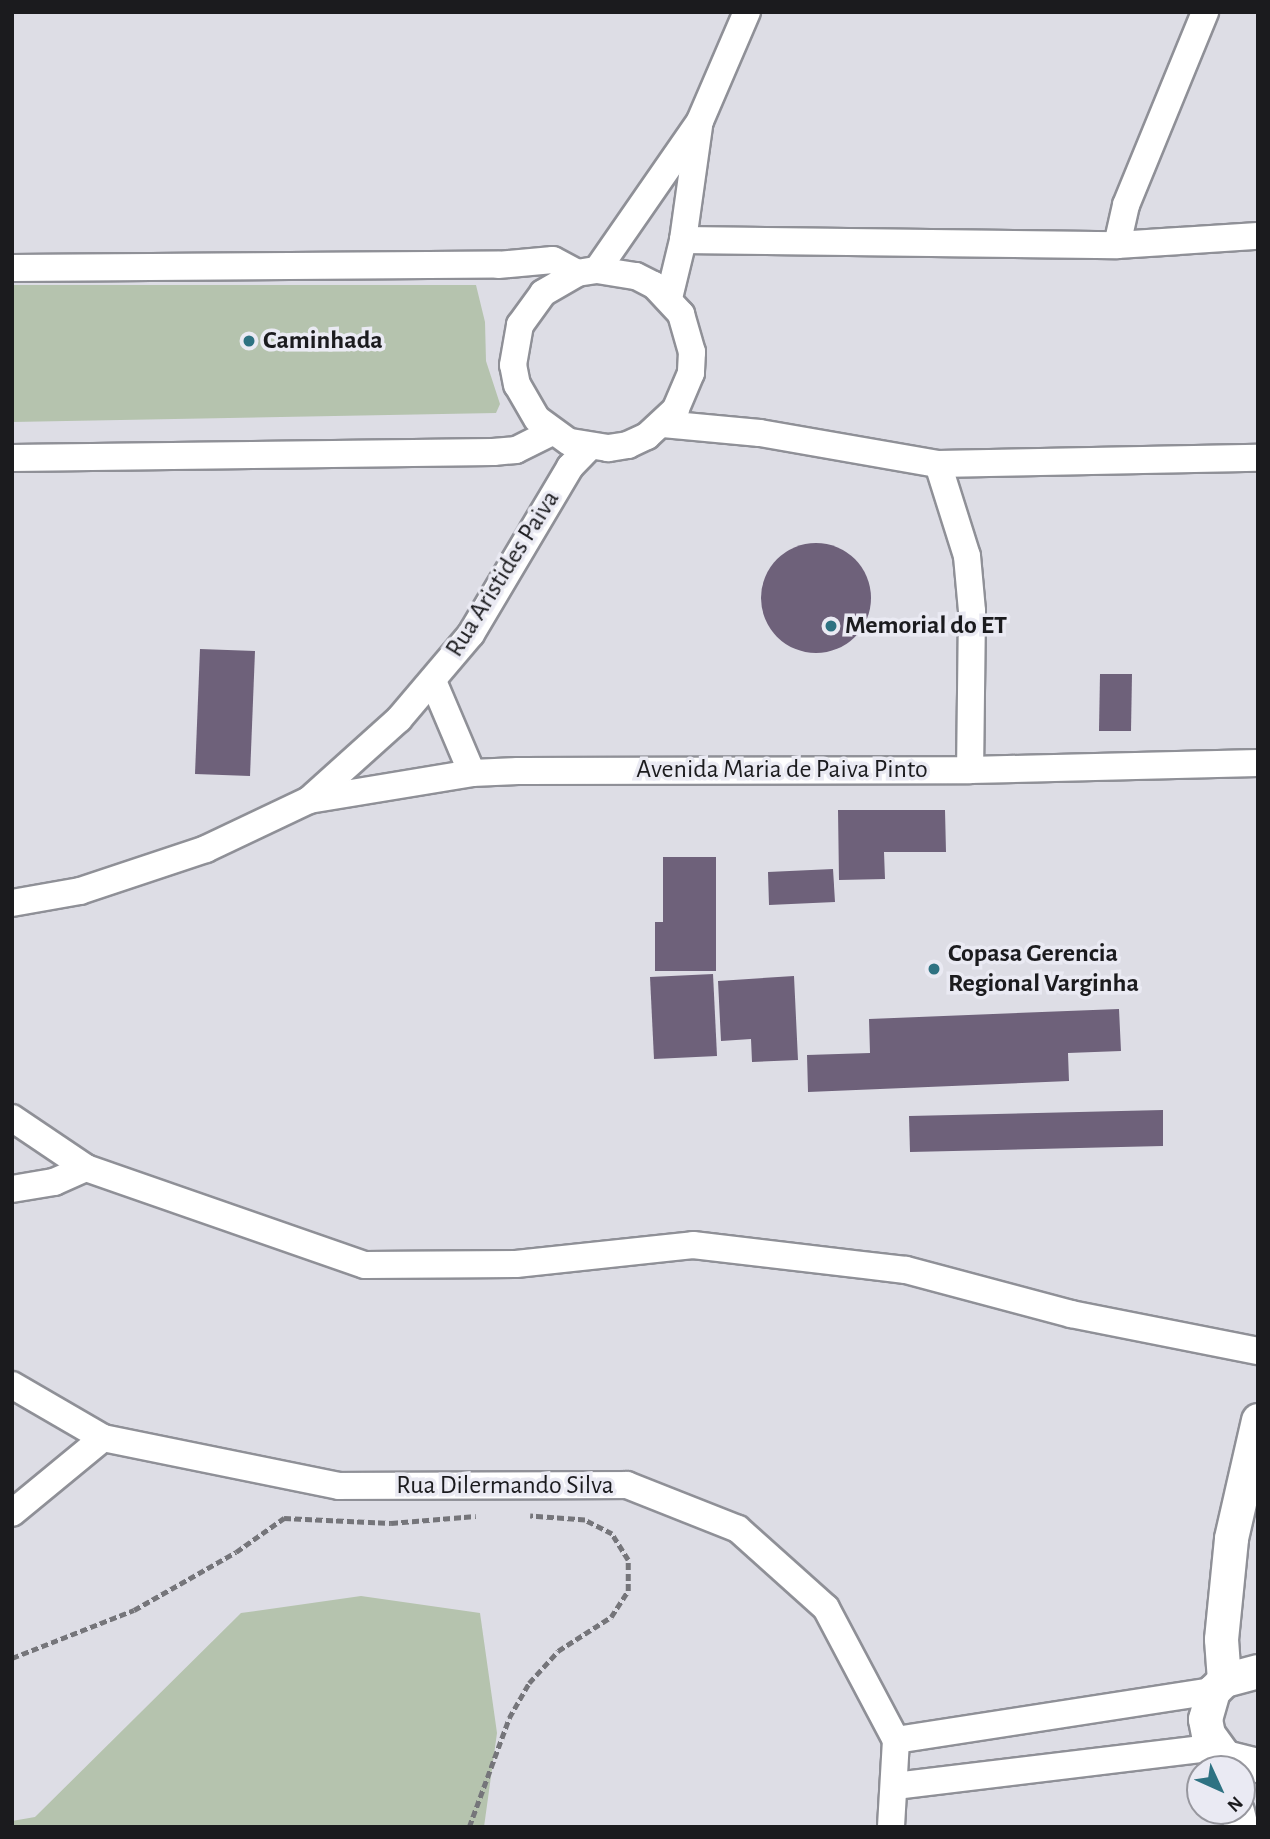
<!DOCTYPE html>
<html>
<head>
<meta charset="utf-8">
<style>
	body { margin:0 }
	#map { position:relative; width:1270px; height:1839px; overflow:hidden; background:#dddde5; font-family:"Alegreya Sans",sans-serif }
	div>[style] { position:absolute }
	[style*='--x'] { left:calc(var(--x)*1px); top:calc(var(--y)*1px); width:calc(var(--w)*1px); rotate:calc(var(--a)*1deg) }
	.green>* { inset:0; background:#b5c3ae }
	.building>* { inset:0; background:#6e617a }
	.round { border-radius:50% }
	.path>* { height:4.5px; margin-top:-2.25px; transform-origin:0; background:repeating-linear-gradient(90deg,#75757a 0 7px,transparent 0 10.5px) }
	.roads { filter:drop-shadow(2px 0 #8f9097) drop-shadow(-2px 0 #8f9097) drop-shadow(0 2px #8f9097) drop-shadow(0 -2px #8f9097) }
	.minor>* { height:26px; margin:-13px; padding:0 13px; transform-origin:13px; border-radius:13px; background:#fff }
	.tertiary>* { height:33px; margin:-16.5px; padding:0 16.5px; transform-origin:16.5px; border-radius:16.5px; background:#fff }
	.dots>* { width:19px; height:19px; translate:-50% -50%; box-sizing:border-box; border:4px solid #eaeaf3; border-radius:50% }
	span { translate:-50% -50%; white-space:nowrap; text-align:center; line-height:1.15; -webkit-text-stroke:7px #eaeaf3; paint-order:stroke }
	.poi-label { font-size:26px; color:#1b1b1e; font-weight:700 }
	.left { translate:0 -50%; text-align:left }
	.street-label { font-size:26px; color:#1b1b1e }
	.frame { position:absolute; inset:0; border:14px solid #1b1b1e; pointer-events:none }
	.north { position:absolute; left:1186px; top:1755px; width:70px; height:70px; box-sizing:border-box; background:#eaeaf3; border:2px solid #97979e; border-radius:50%; rotate:135deg; font-size:19px; font-weight:700; line-height:28px; text-align:center; color:#1b1b1e }
	.north::after { content:''; display:block; margin:auto; width:24px; height:32px; background:#2e7282; clip-path:polygon(50% 0,100% 100%,50% 72%,0 100%) }
</style>
</head>
<body>
<div id="map">
	<div class="green">
		<div style="clip-path:polygon(12px 285px,476px 285px,485px 322px,486px 361px,500px 404px,496px 413px,12px 422px)"></div>
		<div style="clip-path:polygon(361px 1596px,480px 1613px,497px 1733px,484px 1827px,12px 1827px,12px 1821px,35px 1817px,241px 1613px)"></div>
	</div>
	<div class="building">
		<div class="round" style="left:761px;top:543px;width:110px;height:110px"></div>
		<div style="clip-path:polygon(200px 649px,255px 651px,250px 776px,195px 774px)"></div>
		<div style="clip-path:polygon(1100px 674px,1132px 674px,1131px 731px,1099px 731px)"></div>
		<div style="clip-path:polygon(838px 810px,945px 810px,946px 852px,884px 852px,885px 879px,839px 880px)"></div>
		<div style="clip-path:polygon(663px 857px,716px 857px,716px 971px,655px 971px,655px 922px,663px 922px)"></div>
		<div style="clip-path:polygon(833px 869px,835px 902px,769px 905px,768px 872px)"></div>
		<div style="clip-path:polygon(713px 974px,717px 1056px,654px 1059px,650px 977px)"></div>
		<div style="clip-path:polygon(794px 976px,798px 1060px,752px 1062px,751px 1039px,721px 1041px,718px 981px)"></div>
		<div style="clip-path:polygon(1119px 1009px,1121px 1051px,1068px 1053px,1069px 1081px,808px 1092px,807px 1055px,870px 1053px,869px 1019px)"></div>
		<div style="clip-path:polygon(1163px 1110px,1163px 1146px,910px 1152px,909px 1116px)"></div>
	</div>
	<div class="path">
		<div style="--x:12;--y:1658;--w:131;--a:-21.5"></div>
		<div style="--x:134;--y:1610;--w:117;--a:-29.6"></div>
		<div style="--x:236;--y:1552;--w:59;--a:-35.3"></div>
		<div style="--x:284;--y:1518;--w:107;--a:2.7"></div>
		<div style="--x:391;--y:1523;--w:85;--a:-4.7"></div>
		<div style="--x:469;--y:1827;--w:116;--a:-69.8"></div>
		<div style="--x:509;--y:1718;--w:40;--a:-60.3"></div>
		<div style="--x:529;--y:1683;--w:43;--a:-47.8"></div>
		<div style="--x:558;--y:1651;--w:63;--a:-32.7"></div>
		<div style="--x:611;--y:1617;--w:31;--a:-57"></div>
		<div style="--x:628;--y:1591;--w:31;--a:-90"></div>
		<div style="--x:628;--y:1560;--w:31;--a:-122"></div>
		<div style="--x:612;--y:1534;--w:30;--a:-153"></div>
		<div style="--x:585;--y:1520;--w:55;--a:-175.8"></div>
	</div>
	<div class="roads">
		<div class="minor">
			<div style="--x:683;--y:240;--w:434;--a:0.7"></div>
			<div style="--x:1117;--y:245;--w:141;--a:-3.7"></div>
			<div style="--x:1117;--y:245;--w:41;--a:-77.3"></div>
			<div style="--x:1126;--y:205;--w:209;--a:-67.7"></div>
			<div style="--x:12;--y:268;--w:486;--a:-0.4"></div>
			<div style="--x:498;--y:265;--w:55;--a:-5.2"></div>
			<div style="--x:553;--y:260;--w:27;--a:28"></div>
			<div style="--x:577;--y:273;--w:20;--a:-9"></div>
			<div style="--x:597;--y:270;--w:39;--a:9"></div>
			<div style="--x:636;--y:276;--w:20;--a:27"></div>
			<div style="--x:654;--y:285;--w:40;--a:47"></div>
			<div style="--x:681;--y:314;--w:40;--a:74"></div>
			<div style="--x:692;--y:352;--w:21;--a:93"></div>
			<div style="--x:691;--y:373;--w:39;--a:113"></div>
			<div style="--x:676;--y:409;--w:40;--a:137"></div>
			<div style="--x:647;--y:436;--w:21;--a:155"></div>
			<div style="--x:628;--y:445;--w:20;--a:171"></div>
			<div style="--x:608;--y:448;--w:39;--a:-171"></div>
			<div style="--x:569;--y:442;--w:39;--a:-144"></div>
			<div style="--x:537;--y:419;--w:39;--a:-120"></div>
			<div style="--x:517;--y:385;--w:20;--a:-101"></div>
			<div style="--x:513;--y:365;--w:41;--a:-80.1"></div>
			<div style="--x:520;--y:325;--w:39;--a:-54"></div>
			<div style="--x:543;--y:293;--w:39;--a:-30"></div>
			<div style="--x:597;--y:270;--w:181;--a:-55.3"></div>
			<div style="--x:700;--y:121;--w:119;--a:-66.7"></div>
			<div style="--x:669;--y:298;--w:60;--a:-76.4"></div>
			<div style="--x:683;--y:240;--w:115;--a:-82"></div>
			<div style="--x:663;--y:424;--w:97;--a:5.3"></div>
			<div style="--x:760;--y:433;--w:181;--a:9.9"></div>
			<div style="--x:938;--y:464;--w:320;--a:-1.1"></div>
			<div style="--x:12;--y:458;--w:481;--a:-0.7"></div>
			<div style="--x:493;--y:452;--w:23;--a:-5"></div>
			<div style="--x:516;--y:450;--w:40;--a:-26.6"></div>
			<div style="--x:938;--y:464;--w:96;--a:72.5"></div>
			<div style="--x:967;--y:556;--w:55;--a:84.8"></div>
			<div style="--x:972;--y:611;--w:159;--a:90.7"></div>
			<div style="--x:433;--y:681;--w:100;--a:67"></div>
			<div style="--x:309;--y:800;--w:165;--a:-9.4"></div>
			<div style="--x:472;--y:773;--w:46;--a:-2.5"></div>
			<div style="--x:518;--y:771;--w:452;--a:-0.1"></div>
			<div style="--x:970;--y:770;--w:288;--a:-1.4"></div>
			<div style="--x:12;--y:903;--w:69;--a:-10"></div>
			<div style="--x:80;--y:891;--w:133;--a:-18.4"></div>
			<div style="--x:206;--y:849;--w:114;--a:-25.4"></div>
			<div style="--x:309;--y:800;--w:121;--a:-42"></div>
			<div style="--x:399;--y:719;--w:111;--a:-49.7"></div>
			<div style="--x:471;--y:634;--w:194;--a:-59.3"></div>
			<div style="--x:570;--y:467;--w:28;--a:-46"></div>
			<div style="--x:12;--y:1118;--w:89;--a:34"></div>
			<div style="--x:86;--y:1168;--w:295;--a:19.2"></div>
			<div style="--x:365;--y:1265;--w:151;--a:-0.4"></div>
			<div style="--x:516;--y:1264;--w:178;--a:-6.1"></div>
			<div style="--x:693;--y:1245;--w:214;--a:6.7"></div>
			<div style="--x:906;--y:1270;--w:171;--a:14.9"></div>
			<div style="--x:1071;--y:1314;--w:191;--a:11.2"></div>
			<div style="--x:12;--y:1189;--w:43;--a:-9.5"></div>
			<div style="--x:54;--y:1182;--w:35;--a:-24"></div>
			<div style="--x:12;--y:1385;--w:105;--a:30.2"></div>
			<div style="--x:103;--y:1438;--w:241;--a:11.5"></div>
			<div style="--x:339;--y:1486;--w:288;--a:-0.2"></div>
			<div style="--x:627;--y:1485;--w:119;--a:21.6"></div>
			<div style="--x:738;--y:1529;--w:118;--a:41.9"></div>
			<div style="--x:826;--y:1608;--w:149;--a:62.1"></div>
			<div style="--x:896;--y:1740;--w:87;--a:93.3"></div>
			<div style="--x:12;--y:1513;--w:118;--a:-39.5"></div>
			<div style="--x:896;--y:1740;--w:321;--a:-8.8"></div>
			<div style="--x:895;--y:1786;--w:322;--a:-6.9"></div>
		</div>
		<div class="tertiary">
			<div style="--x:1258;--y:1671;--w:35;--a:165"></div>
			<div style="--x:1224;--y:1680;--w:16;--a:135"></div>
			<div style="--x:1213;--y:1691;--w:29;--a:106"></div>
			<div style="--x:1205;--y:1719;--w:15;--a:79"></div>
			<div style="--x:1208;--y:1734;--w:29;--a:54"></div>
			<div style="--x:1225;--y:1757;--w:34;--a:14"></div>
			<div style="--x:1224;--y:1680;--w:41;--a:-94.2"></div>
			<div style="--x:1221;--y:1639;--w:101;--a:-84.3"></div>
			<div style="--x:1231;--y:1538;--w:121;--a:-77.1"></div>
			<div style="--x:1237;--y:1811;--w:16;--a:76"></div>
		</div>
	</div>
	<div class="dots">
		<div style="left:249px;top:341px;background:#2e7282"></div>
		<div style="left:831px;top:626px;background:#2e7282"></div>
		<div style="left:934px;top:969px;background:#2e7282"></div>
	</div>
	<div class="poi-label">
		<span class="left" style="left:263px;top:341px">Caminhada</span>
		<span class="left" style="left:845px;top:626px">Memorial do ET</span>
		<span class="left" style="left:948px;top:969px">Copasa Gerencia<br>Regional Varginha</span>
	</div>
	<div class="street-label">
		<span style="left:503px;top:574px;rotate:-58deg">Rua Aristides Paiva</span>
		<span style="left:782px;top:770px">Avenida Maria de Paiva Pinto</span>
		<span style="left:505px;top:1486px">Rua Dilermando Silva</span>
	</div>
	<div class="frame"></div>
	<div class="north">N</div>
</div>
</body>
</html>
